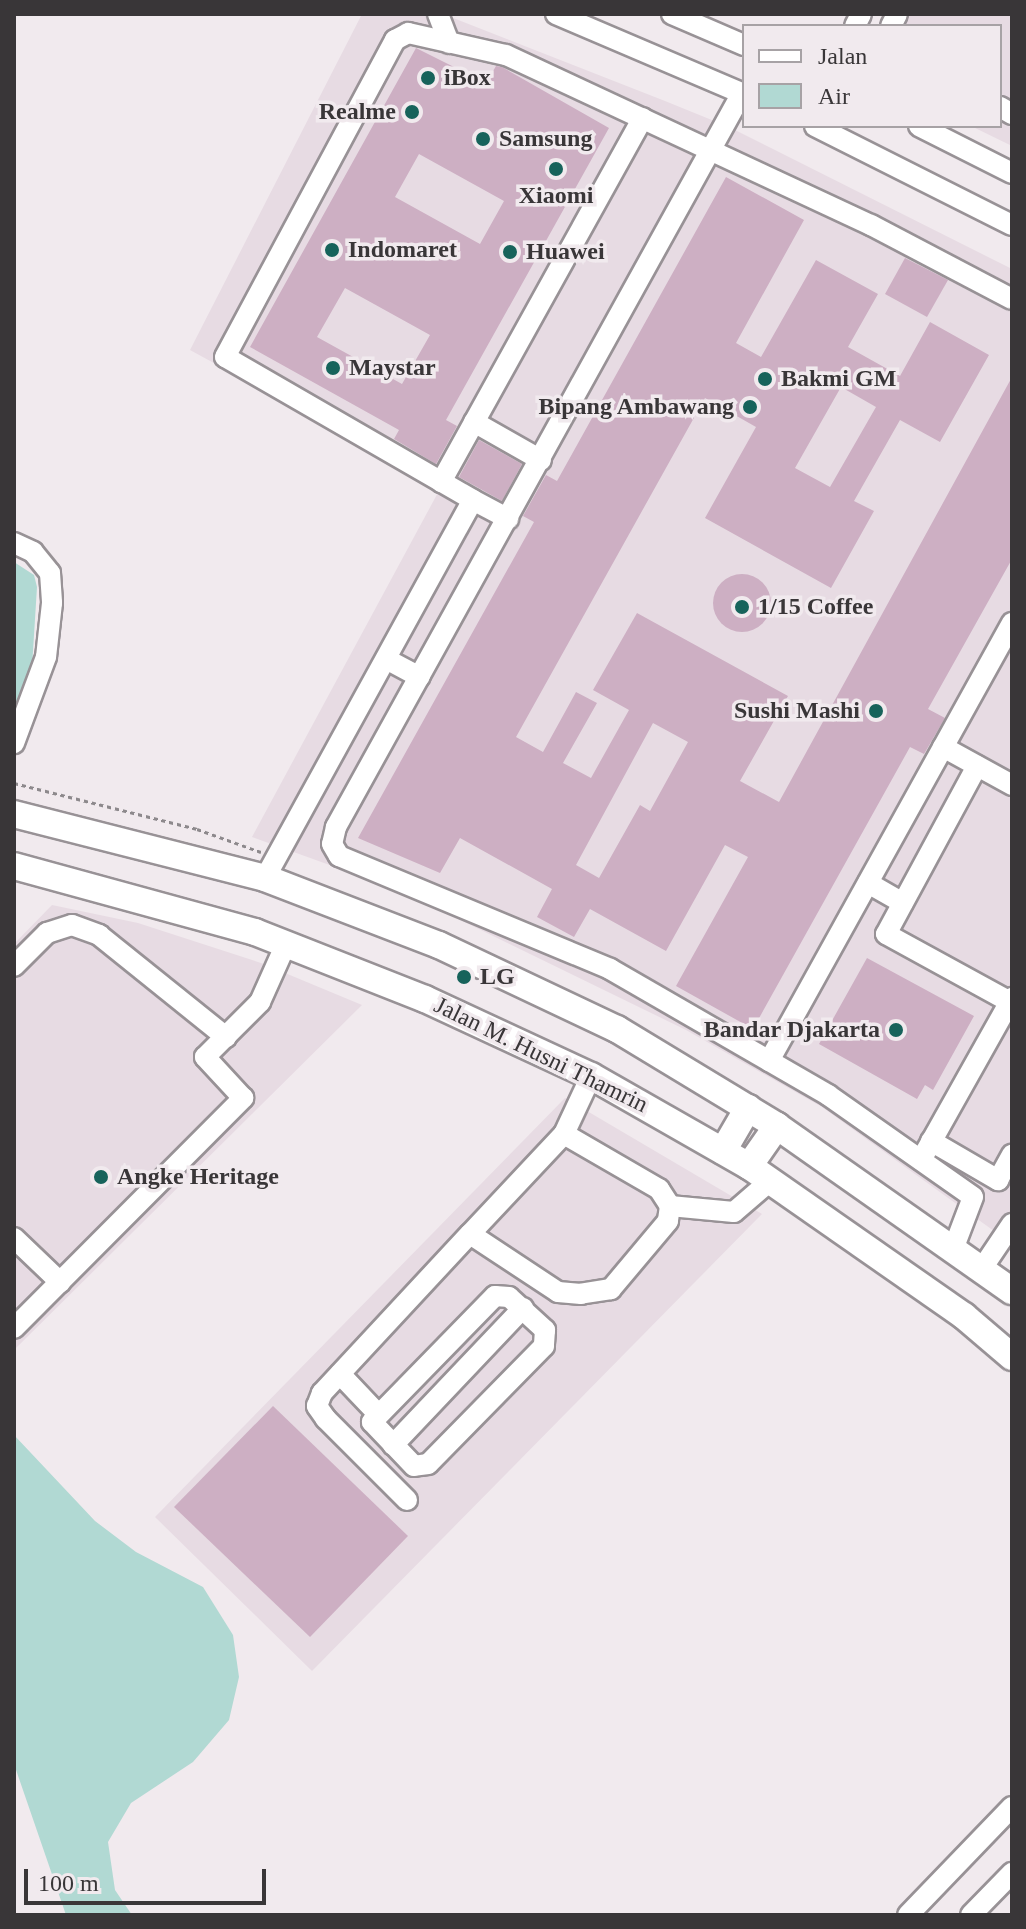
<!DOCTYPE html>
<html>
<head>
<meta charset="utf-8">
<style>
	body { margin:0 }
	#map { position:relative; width:1026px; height:1929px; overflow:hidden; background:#f1eaee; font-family:Georgia,serif }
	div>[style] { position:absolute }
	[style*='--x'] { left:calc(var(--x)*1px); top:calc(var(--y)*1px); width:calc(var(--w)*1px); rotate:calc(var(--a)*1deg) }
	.built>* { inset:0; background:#e7dbe3 }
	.water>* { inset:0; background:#b1d9d3 }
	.building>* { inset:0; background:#cdafc3 }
	.round { border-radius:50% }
	.path>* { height:3px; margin-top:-1.5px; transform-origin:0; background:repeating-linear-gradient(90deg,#8d898c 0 4px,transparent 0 8px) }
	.roads { filter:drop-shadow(2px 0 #989296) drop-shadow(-2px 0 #989296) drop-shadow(0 2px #989296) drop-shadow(0 -2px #989296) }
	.minor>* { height:20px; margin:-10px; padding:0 10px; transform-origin:10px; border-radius:10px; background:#fff }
	.major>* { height:26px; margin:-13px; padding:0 13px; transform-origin:13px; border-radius:13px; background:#fff }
	.dots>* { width:22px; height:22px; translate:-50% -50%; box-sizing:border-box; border:4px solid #f1eaee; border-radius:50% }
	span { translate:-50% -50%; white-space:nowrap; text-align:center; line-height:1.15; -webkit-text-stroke:7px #f1eaee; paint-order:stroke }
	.poi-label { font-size:24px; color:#393638; font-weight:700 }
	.left { translate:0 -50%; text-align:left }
	.right { translate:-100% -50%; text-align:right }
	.street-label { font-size:24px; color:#393638 }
	.frame { position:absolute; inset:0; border:16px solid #393638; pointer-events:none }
	.legend { position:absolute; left:742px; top:24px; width:260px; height:104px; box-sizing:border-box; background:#f1eaee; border:2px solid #a7a2a5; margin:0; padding:10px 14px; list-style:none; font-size:24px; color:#393638 }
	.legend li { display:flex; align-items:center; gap:16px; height:40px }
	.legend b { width:40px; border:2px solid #a7a2a5 }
	.scale { position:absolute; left:24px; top:1869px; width:242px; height:36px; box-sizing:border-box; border:4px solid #393638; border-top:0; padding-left:10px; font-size:24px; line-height:28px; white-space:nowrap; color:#393638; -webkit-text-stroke:6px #f1eaee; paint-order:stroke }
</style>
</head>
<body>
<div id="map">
	<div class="built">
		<div style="clip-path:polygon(362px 14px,443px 14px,665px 101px,729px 127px,1012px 269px,1012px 1244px,822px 1107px,686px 1030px,399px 890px,252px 837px,441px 487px,190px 350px)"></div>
		<div style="clip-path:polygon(892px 14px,1012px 14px,1012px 146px,971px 126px,1000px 126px,1000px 26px,886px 26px)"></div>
		<div style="clip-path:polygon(52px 905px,138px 923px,261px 963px,362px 1005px,14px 1350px,14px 944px)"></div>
		<div style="clip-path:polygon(565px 1098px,762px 1214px,312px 1671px,155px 1517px)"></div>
	</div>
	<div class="water">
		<div style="clip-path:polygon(14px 562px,34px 575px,37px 587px,32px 667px,14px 712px)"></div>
		<div style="clip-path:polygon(14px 1435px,95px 1521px,136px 1552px,203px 1587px,233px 1635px,239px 1677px,229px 1720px,193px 1762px,131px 1803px,108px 1842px,115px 1890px,132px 1915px,66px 1915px,14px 1764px)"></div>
	</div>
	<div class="building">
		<div style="clip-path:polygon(evenodd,416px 48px,486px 83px,496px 66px,502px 67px,609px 128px,446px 420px,457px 426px,436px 464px,394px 439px,399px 430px,250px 347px,416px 48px,419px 154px,504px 201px,480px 244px,395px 197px,419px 154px,416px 48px,345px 288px,430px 335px,402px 384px,317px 337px,345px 288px)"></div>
		<div style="clip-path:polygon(evenodd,726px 177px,804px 220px,736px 343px,761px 357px,816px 260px,878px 294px,848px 347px,900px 376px,930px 322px,989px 355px,940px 442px,900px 420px,854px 501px,874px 511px,831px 588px,705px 518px,756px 427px,705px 398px,516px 737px,543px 752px,576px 692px,597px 703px,563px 763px,591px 778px,629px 710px,593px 690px,637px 613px,788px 696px,740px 781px,779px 802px,1012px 377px,1012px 559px,928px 709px,945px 718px,924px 754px,910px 747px,753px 1029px,676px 986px,748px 857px,725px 845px,666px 951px,590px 909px,574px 937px,537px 917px,552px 889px,460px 838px,440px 873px,358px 838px,534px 522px,523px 516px,546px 475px,557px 481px,726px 177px,841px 387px,876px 407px,830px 487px,795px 468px,841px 387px,726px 177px,653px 723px,688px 742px,650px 811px,640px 805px,599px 878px,576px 865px,653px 723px)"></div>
		<div style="clip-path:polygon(905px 258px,948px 280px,927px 317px,885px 294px)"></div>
		<div style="clip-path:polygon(479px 440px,522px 464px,502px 501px,459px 477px)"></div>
		<div class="round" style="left:713px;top:574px;width:58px;height:58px"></div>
		<div style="clip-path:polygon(867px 958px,974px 1016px,933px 1090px,925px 1085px,917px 1099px,819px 1044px)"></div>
		<div style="clip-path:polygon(273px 1406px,408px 1536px,310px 1637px,174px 1507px)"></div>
	</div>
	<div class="path">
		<div style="--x:14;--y:783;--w:189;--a:14.1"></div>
		<div style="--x:197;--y:829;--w:68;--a:19.8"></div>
	</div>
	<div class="roads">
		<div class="minor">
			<div style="--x:438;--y:14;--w:31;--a:69"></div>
			<div style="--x:556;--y:14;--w:204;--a:23.1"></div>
			<div style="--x:672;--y:14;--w:78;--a:23.3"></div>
			<div style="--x:855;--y:26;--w:13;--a:-63"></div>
			<div style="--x:891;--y:26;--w:13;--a:-63"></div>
			<div style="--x:742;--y:93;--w:839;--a:118.95"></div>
			<div style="--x:336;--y:827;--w:17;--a:103"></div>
			<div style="--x:332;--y:844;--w:14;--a:60"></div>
			<div style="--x:339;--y:856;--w:294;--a:22.6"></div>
			<div style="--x:610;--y:969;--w:252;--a:30"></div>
			<div style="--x:828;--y:1095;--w:177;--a:35.1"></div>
			<div style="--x:973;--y:1197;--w:53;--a:110.8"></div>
			<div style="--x:1000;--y:107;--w:14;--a:30"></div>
			<div style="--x:815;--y:126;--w:220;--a:26.7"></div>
			<div style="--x:919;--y:126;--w:104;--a:26.8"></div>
			<div style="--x:474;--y:422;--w:77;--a:29.6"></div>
			<div style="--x:441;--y:482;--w:416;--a:-61"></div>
			<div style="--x:473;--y:500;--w:286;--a:-150"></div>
			<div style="--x:225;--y:357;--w:360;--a:-61.8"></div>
			<div style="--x:395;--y:40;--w:15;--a:-28"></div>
			<div style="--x:408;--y:33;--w:100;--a:12.7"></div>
			<div style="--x:506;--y:55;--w:403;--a:25"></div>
			<div style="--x:871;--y:225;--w:159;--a:27.7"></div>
			<div style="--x:14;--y:543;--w:21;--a:25"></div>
			<div style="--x:33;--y:552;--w:27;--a:51"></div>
			<div style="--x:50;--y:573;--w:30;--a:86"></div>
			<div style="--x:52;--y:603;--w:54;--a:96.3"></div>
			<div style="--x:46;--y:657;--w:92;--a:110.4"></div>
			<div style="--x:386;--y:659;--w:38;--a:28"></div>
			<div style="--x:943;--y:747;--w:79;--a:28.8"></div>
			<div style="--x:977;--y:766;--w:191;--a:118.4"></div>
			<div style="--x:886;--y:934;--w:144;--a:28.7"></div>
			<div style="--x:265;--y:878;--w:431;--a:-61.2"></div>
			<div style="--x:473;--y:500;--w:40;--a:28"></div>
			<div style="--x:868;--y:883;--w:40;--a:29.7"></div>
			<div style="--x:14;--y:966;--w:47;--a:-45"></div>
			<div style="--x:47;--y:933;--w:26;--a:-18"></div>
			<div style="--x:72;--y:925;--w:29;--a:20"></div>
			<div style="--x:99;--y:935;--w:163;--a:38.8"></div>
			<div style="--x:769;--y:1061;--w:501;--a:-60.98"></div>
			<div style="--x:564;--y:1134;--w:64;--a:-65"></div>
			<div style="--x:931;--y:1141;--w:78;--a:30.2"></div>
			<div style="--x:998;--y:1180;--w:29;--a:-61"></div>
			<div style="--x:921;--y:1160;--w:186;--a:-60.7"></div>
			<div style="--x:670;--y:1206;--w:64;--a:5.4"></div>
			<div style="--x:734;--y:1212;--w:48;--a:-40.7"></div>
			<div style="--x:14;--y:1238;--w:64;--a:43.7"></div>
			<div style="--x:983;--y:1267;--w:52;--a:-56"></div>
			<div style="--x:495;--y:1296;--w:14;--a:4"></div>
			<div style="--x:509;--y:1297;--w:49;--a:42.5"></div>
			<div style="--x:545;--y:1330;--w:16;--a:94"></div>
			<div style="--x:544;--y:1346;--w:165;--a:134.5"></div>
			<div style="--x:428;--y:1464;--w:14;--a:172"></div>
			<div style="--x:414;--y:1466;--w:61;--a:-133.7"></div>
			<div style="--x:372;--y:1422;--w:176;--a:-45.7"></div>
			<div style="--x:14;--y:1328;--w:325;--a:-45.1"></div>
			<div style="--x:243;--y:1098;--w:56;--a:-132.8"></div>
			<div style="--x:205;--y:1057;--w:78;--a:-45"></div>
			<div style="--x:260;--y:1002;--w:64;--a:-65.9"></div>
			<div style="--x:340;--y:1374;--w:55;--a:46.5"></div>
			<div style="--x:393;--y:1445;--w:189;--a:-46.5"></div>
			<div style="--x:407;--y:1500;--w:115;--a:-135"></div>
			<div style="--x:326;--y:1419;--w:16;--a:-125"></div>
			<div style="--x:317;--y:1406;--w:14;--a:-69"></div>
			<div style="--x:322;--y:1393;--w:217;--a:-47.1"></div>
			<div style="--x:470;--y:1234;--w:137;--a:-46.8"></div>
			<div style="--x:564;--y:1134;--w:110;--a:30.1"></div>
			<div style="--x:659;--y:1189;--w:20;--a:57"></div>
			<div style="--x:670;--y:1206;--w:15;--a:98"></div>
			<div style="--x:668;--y:1221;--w:89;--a:130"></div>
			<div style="--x:611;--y:1289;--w:30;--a:171"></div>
			<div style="--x:581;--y:1294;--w:23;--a:-175"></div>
			<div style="--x:558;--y:1292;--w:105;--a:-146.6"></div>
			<div style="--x:908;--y:1915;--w:150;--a:-46.1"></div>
			<div style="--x:971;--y:1915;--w:59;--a:-45.7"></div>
		</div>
		<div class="major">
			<div style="--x:14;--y:814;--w:259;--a:14.3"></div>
			<div style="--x:265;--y:878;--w:186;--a:21.1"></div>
			<div style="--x:439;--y:945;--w:197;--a:25.3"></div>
			<div style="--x:617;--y:1029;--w:187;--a:31.2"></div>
			<div style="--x:777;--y:1126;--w:287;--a:35.1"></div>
			<div style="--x:14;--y:866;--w:250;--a:15.3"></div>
			<div style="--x:255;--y:932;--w:183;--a:21.5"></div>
			<div style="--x:425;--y:999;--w:183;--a:24.9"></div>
			<div style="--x:591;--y:1076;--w:182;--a:29.7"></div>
			<div style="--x:749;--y:1166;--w:262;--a:34.9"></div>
			<div style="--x:964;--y:1316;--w:63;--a:40.5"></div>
			<div style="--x:723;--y:1151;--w:50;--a:-59.8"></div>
			<div style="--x:749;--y:1166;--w:49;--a:-55"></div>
		</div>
	</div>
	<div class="dots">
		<div style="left:428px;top:78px;background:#17635b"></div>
		<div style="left:412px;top:112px;background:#17635b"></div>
		<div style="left:483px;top:139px;background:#17635b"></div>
		<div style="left:556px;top:169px;background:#17635b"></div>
		<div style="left:332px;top:250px;background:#17635b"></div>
		<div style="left:510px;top:252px;background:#17635b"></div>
		<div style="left:333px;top:368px;background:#17635b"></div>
		<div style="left:765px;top:379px;background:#17635b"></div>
		<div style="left:750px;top:407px;background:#17635b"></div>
		<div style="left:742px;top:607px;background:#17635b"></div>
		<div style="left:876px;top:711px;background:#17635b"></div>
		<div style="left:464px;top:977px;background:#17635b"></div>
		<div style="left:896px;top:1030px;background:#17635b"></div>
		<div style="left:101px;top:1177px;background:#17635b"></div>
	</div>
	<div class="poi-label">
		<span class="left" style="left:444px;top:78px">iBox</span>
		<span class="right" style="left:396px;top:112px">Realme</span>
		<span class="left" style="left:499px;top:139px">Samsung</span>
		<span style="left:556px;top:196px">Xiaomi</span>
		<span class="left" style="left:348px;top:250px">Indomaret</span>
		<span class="left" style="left:526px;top:252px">Huawei</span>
		<span class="left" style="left:349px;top:368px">Maystar</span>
		<span class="left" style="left:781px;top:379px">Bakmi GM</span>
		<span class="right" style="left:734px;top:407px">Bipang Ambawang</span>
		<span class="left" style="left:758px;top:607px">1/15 Coffee</span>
		<span class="right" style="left:860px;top:711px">Sushi Mashi</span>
		<span class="left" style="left:480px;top:977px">LG</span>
		<span class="right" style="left:880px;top:1030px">Bandar Djakarta</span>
		<span class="left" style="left:117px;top:1177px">Angke Heritage</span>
	</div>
	<div class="street-label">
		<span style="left:541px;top:1055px;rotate:26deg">Jalan M. Husni Thamrin</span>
	</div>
	<div class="frame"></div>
	<ul class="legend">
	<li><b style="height:10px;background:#fff"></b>Jalan</li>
	<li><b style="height:22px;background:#b1d9d3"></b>Air</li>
	</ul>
	<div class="scale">100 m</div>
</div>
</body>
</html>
